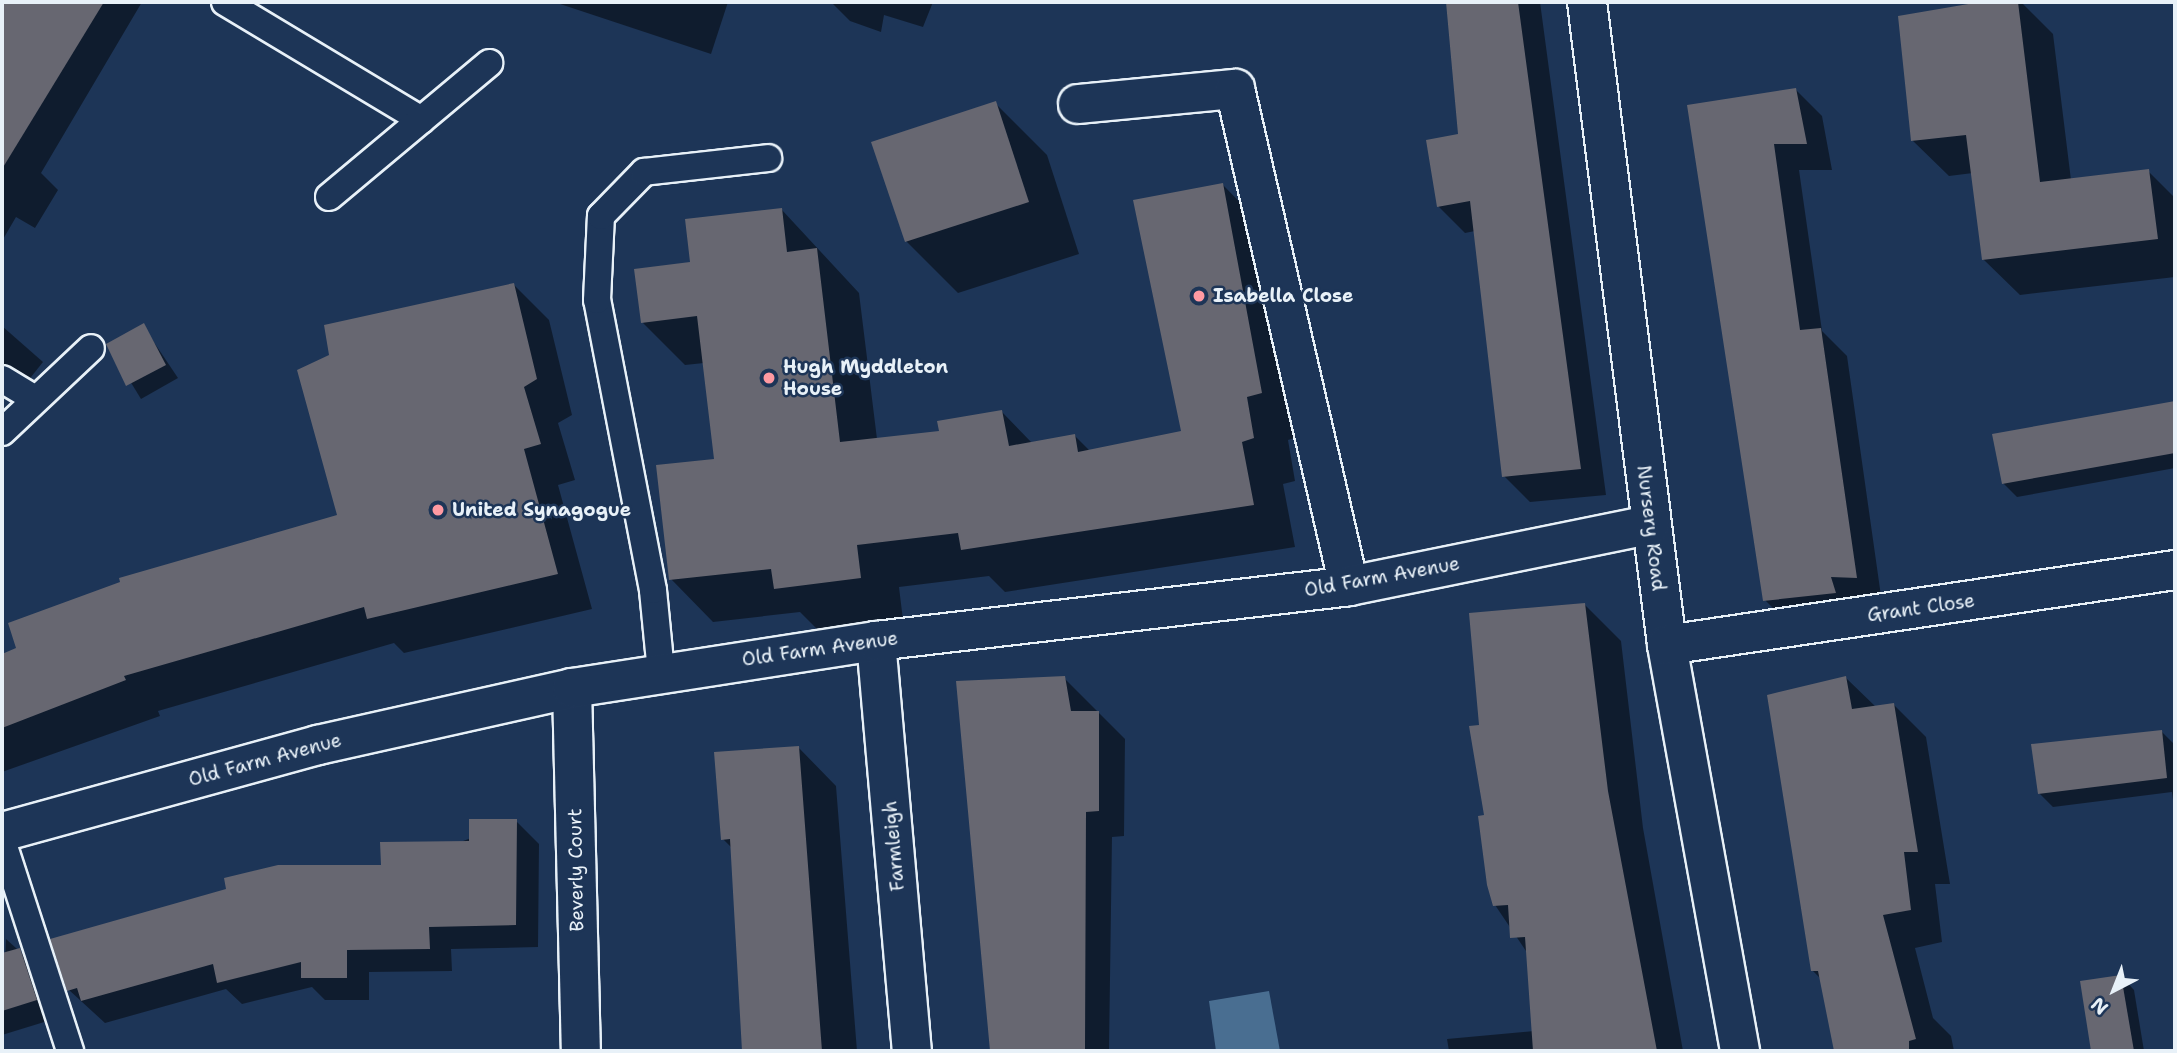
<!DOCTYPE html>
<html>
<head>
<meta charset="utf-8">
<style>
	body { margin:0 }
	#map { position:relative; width:2177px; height:1053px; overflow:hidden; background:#1d3557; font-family:"Shantell Sans",sans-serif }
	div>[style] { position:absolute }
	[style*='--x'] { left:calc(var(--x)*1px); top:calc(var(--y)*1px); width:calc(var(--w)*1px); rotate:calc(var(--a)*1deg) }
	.water>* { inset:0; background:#496e91 }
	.shadow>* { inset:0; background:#0007 }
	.building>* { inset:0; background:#676771 }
	.roads { filter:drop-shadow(2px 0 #e8f1f8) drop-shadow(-2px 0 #e8f1f8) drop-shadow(0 2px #e8f1f8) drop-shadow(0 -2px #e8f1f8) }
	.service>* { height:26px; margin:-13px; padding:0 13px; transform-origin:13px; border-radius:13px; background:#1d3557 }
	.minor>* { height:38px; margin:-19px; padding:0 19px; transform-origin:19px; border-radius:19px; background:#1d3557 }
	.dots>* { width:19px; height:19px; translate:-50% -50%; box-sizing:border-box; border:4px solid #1d3557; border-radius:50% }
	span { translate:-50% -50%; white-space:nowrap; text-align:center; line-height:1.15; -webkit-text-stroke:5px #1d3557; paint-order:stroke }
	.poi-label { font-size:19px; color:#e8f1f8; font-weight:700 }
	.left { translate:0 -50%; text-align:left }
	.street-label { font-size:19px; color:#e8f1f8 }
	.frame { position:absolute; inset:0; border:4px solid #e8f1f8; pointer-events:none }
	.north { position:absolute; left:2079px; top:955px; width:70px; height:70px; -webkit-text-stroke:5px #1d3557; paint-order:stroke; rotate:222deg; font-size:19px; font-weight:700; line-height:28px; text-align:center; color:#e8f1f8 }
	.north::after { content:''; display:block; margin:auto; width:24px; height:32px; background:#e8f1f8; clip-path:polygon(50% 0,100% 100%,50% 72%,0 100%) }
</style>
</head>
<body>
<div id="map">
	<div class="water">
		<div style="clip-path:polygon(1269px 991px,1280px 1051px,1216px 1051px,1209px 1001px)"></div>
	</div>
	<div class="shadow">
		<div style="clip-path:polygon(2px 2px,142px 2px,41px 173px,58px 190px,35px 228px,16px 217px,2px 241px)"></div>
		<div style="clip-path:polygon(554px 2px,728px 2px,711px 54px)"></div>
		<div style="clip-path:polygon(831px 2px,933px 2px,923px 27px,884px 15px,881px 32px,850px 21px)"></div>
		<div style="clip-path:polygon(1447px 2px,1540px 2px,1606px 495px,1530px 502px,1504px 476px,1475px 231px,1465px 233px,1439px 207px,1428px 141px,1460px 135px)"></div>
		<div style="clip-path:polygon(1991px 2px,2021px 2px,2053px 34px,2071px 180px,2148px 171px,2175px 198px,2175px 277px,2020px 295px,1983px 259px,1973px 173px,1949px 176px,1912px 140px,1900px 17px)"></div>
		<div style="clip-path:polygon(1796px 90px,1822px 116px,1832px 170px,1799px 170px,1822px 331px,1847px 356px,1882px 603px,1791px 626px,1765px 600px,1689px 106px)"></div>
		<div style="clip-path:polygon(995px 103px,1047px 155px,1079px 254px,958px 293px,906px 241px)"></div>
		<div style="clip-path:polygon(1223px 185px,1265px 228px,1304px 435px,1288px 440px,1295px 481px,1283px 484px,1295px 547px,1005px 592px,989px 576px,899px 587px,903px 620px,818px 630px,800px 612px,713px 622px,671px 579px,716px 460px,704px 363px,685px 365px,643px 323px,692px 264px,782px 210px,859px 293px,877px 439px,941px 432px,1002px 412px,1033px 444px,1075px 436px,1090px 451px,1183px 433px)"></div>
		<div style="clip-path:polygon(513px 284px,549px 320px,572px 415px,558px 423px,575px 480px,558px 485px,592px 609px,404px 653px,394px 643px,158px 711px,160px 716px,2px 772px,2px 655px,339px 516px)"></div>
		<div style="clip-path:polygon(2px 326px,43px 362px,19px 392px,2px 381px)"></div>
		<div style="clip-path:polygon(143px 326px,178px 378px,141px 399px,108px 345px)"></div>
		<div style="clip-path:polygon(2175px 403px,2175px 468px,2017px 497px,2003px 483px,1994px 436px)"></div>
		<div style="clip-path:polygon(1585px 605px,1621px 641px,1643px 828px,1683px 1051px,1449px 1051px,1447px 1039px,1534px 1031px,1528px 954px,1495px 905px,1480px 726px)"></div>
		<div style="clip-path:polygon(1064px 678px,1125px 739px,1124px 836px,1112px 837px,1109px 1051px,991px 1051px,986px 949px)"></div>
		<div style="clip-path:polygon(1846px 678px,1876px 707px,1894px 705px,1926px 737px,1950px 884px,1935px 884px,1942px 942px,1915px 948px,1933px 1018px,1951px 1036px,1954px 1051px,1838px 1051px,1822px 980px,1812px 970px)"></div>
		<div style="clip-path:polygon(2162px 732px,2175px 745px,2175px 816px,2172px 792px,2053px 807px,2039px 793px)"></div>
		<div style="clip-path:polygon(798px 747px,836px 786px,857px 1051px,745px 1051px,732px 848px,723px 839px)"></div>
		<div style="clip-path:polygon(516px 821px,539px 844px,538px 947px,451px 949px,452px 971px,369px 972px,369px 1000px,325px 1000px,312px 987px,242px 1004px,226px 989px,105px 1023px,69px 990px)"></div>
		<div style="clip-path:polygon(6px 939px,38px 968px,54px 1019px,2px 1035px)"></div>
		<div style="clip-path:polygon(2121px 976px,2134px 990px,2144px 1051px,2093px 1051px,2082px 982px)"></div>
	</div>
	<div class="building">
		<div style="clip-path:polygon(2px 2px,104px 2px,2px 169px)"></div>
		<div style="clip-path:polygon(1446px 2px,1518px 2px,1581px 469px,1502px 477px,1470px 201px,1437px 207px,1426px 140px,1458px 134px)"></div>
		<div style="clip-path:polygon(1980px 2px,2018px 2px,2040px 182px,2149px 169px,2158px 239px,1982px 260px,1966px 135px,1911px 141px,1898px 16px)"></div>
		<div style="clip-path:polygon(1796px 88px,1807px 144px,1774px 144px,1800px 330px,1821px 328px,1857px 578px,1831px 577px,1836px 593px,1763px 601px,1687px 105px)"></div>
		<div style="clip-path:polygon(996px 101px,1029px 202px,905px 242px,871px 142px)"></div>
		<div style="clip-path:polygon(1223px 183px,1262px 393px,1247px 397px,1254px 438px,1242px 442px,1254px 505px,961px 550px,958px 533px,857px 545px,861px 578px,774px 589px,771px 569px,669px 580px,656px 465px,714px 459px,697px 316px,641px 323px,634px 269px,690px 262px,685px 219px,782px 208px,787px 252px,817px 248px,840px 442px,939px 431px,937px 421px,1002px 410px,1009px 446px,1075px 434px,1078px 452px,1181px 431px,1133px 200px)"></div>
		<div style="clip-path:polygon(514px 283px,537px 379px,524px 387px,541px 444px,524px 449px,558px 574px,367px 619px,364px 607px,124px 676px,126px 680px,2px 728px,2px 654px,16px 648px,8px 623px,120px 582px,119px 578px,337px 515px,297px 370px,329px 355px,324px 325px)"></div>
		<div style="clip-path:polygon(144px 323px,166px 365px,126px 386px,106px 344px)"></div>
		<div style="clip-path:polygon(2175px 401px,2175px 453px,2002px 484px,1992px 434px)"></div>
		<div style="clip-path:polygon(1585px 603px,1608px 791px,1657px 1051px,1533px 1051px,1525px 937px,1510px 938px,1508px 905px,1493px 906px,1487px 885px,1478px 816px,1484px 815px,1469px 726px,1479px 725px,1469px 613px)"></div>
		<div style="clip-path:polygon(1065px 676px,1071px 711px,1099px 711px,1099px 811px,1086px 812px,1085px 1051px,990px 1051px,956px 681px)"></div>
		<div style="clip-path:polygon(1846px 676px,1852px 709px,1894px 703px,1918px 852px,1904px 852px,1911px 910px,1883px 915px,1916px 1039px,1909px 1041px,1909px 1051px,1834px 1051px,1818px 971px,1811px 971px,1767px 695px)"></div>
		<div style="clip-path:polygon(2162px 730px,2167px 778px,2038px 794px,2031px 744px)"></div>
		<div style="clip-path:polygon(799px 746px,822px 1051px,742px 1051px,730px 839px,721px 840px,714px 752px)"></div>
		<div style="clip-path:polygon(469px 819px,517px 819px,516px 925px,429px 927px,430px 949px,347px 950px,347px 978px,301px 978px,301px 962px,217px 983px,213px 964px,81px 1001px,77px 988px,67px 991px,50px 939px,226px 889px,224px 878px,278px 865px,381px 865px,380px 842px,469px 841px)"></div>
		<div style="clip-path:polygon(20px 948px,37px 1000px,2px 1011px,2px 953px)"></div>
		<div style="clip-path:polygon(2121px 975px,2134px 1051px,2091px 1051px,2080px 981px)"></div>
	</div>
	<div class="roads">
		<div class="service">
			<div style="--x:225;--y:2;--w:229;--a:31"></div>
			<div style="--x:329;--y:197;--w:209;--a:-39.9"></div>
			<div style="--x:2;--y:379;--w:39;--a:31"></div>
			<div style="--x:2;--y:432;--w:122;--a:-43.3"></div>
			<div style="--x:661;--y:672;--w:82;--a:-95.6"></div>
			<div style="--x:653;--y:590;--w:295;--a:-100.9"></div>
			<div style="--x:597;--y:300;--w:84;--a:-87.3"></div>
			<div style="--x:601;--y:216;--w:62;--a:-45.7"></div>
			<div style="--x:644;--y:172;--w:125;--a:-6.4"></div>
			<div style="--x:2;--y:840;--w:222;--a:72.1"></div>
		</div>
		<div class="minor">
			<div style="--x:1587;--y:2;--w:648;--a:82.91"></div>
			<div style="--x:1667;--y:645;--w:413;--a:79.8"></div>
			<div style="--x:1078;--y:104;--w:158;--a:-5.5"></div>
			<div style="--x:1235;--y:89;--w:510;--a:77.08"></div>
			<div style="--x:876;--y:641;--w:412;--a:85"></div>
			<div style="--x:1667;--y:645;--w:514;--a:-8.4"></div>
			<div style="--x:572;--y:688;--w:363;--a:88.6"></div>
			<div style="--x:2;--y:832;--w:328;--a:-15.4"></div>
			<div style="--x:318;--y:745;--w:260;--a:-12.6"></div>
			<div style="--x:572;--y:688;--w:308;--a:-8.8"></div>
			<div style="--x:876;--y:641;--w:476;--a:-6.6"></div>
			<div style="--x:1349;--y:586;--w:307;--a:-11.5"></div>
		</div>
	</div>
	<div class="dots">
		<div style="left:1199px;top:296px;background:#ff9aa2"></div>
		<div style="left:769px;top:378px;background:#ff9aa2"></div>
		<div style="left:438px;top:510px;background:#ff9aa2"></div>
	</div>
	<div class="poi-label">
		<span class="left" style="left:1213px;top:296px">Isabella Close</span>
		<span class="left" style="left:783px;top:378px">Hugh Myddleton<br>House</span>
		<span class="left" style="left:452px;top:510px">United Synagogue</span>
	</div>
	<div class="street-label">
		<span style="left:1651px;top:528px;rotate:83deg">Nursery Road</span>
		<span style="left:1382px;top:577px;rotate:-10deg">Old Farm Avenue</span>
		<span style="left:1921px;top:608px;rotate:-8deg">Grant Close</span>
		<span style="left:820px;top:649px;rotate:-8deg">Old Farm Avenue</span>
		<span style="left:265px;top:760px;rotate:-15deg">Old Farm Avenue</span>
		<span style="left:894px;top:846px;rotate:-95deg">Farmleigh</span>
		<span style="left:576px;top:870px;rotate:-91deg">Beverly Court</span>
	</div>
	<div class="frame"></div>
	<div class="north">N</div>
</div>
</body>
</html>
